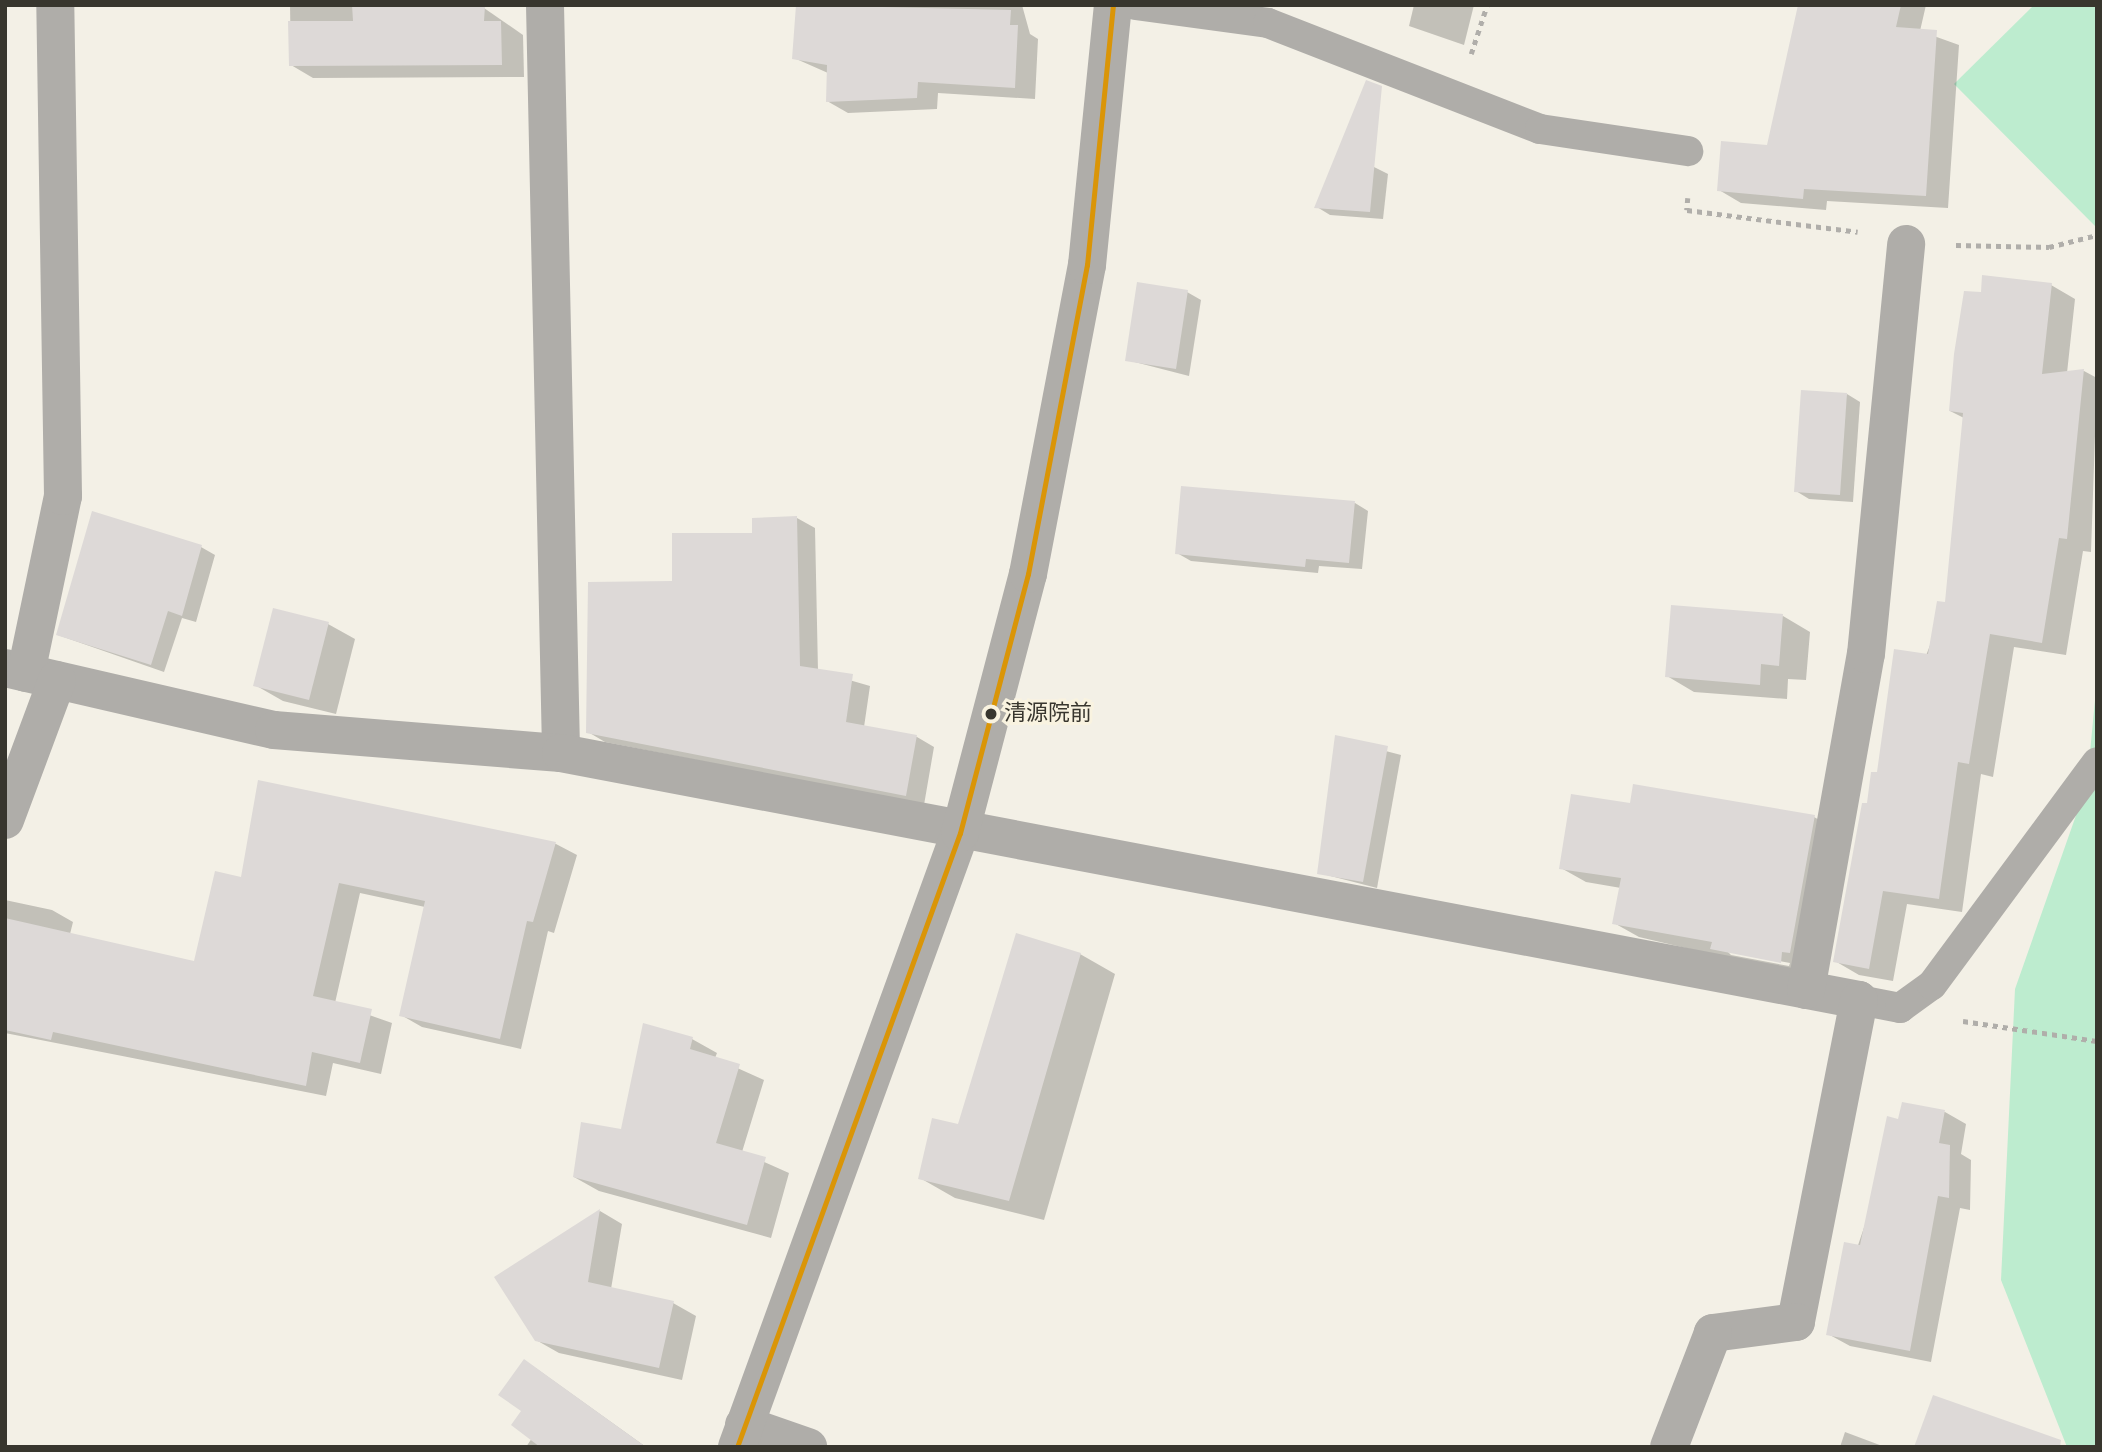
<!DOCTYPE html>
<html>
<head>
<meta charset="utf-8">
<style>
	body { margin:0 }
	#map { position:relative; width:2102px; height:1452px; overflow:hidden; background:#f3f0e6; font-family:"Sofia Sans Condensed","Noto Sans JP",sans-serif }
	div>[style] { position:absolute }
	[style*='--x'] { left:calc(var(--x)*1px); top:calc(var(--y)*1px); width:calc(var(--w)*1px); rotate:calc(var(--a)*1deg) }
	.green>* { inset:0; background:#bdeccf }
	.shadow>* { inset:0; background:#0003 }
	.building>* { inset:0; background:#ddd9d7 }
	.path>* { height:4.5px; margin-top:-2.25px; transform-origin:0; background:repeating-linear-gradient(90deg,#b0aeaa 0 5px,transparent 0 10px) }
	.service>* { height:30px; margin:-15px; padding:0 15px; transform-origin:15px; border-radius:15px; background:#afada9 }
	.minor>* { height:38px; margin:-19px; padding:0 19px; transform-origin:19px; border-radius:19px; background:#afada9 }
	.tertiary>* { height:38px; margin:-19px; padding:0 19px; transform-origin:19px; border-radius:19px; background:#afada9 }
	.bus-1>* { height:5px; margin:-2.5px; padding:0 2.5px; transform-origin:2.5px; border-radius:2.5px; background:#da9507 }
	.dots>* { width:19px; height:19px; translate:-50% -50%; box-sizing:border-box; border:4px solid #f9f3e0; border-radius:50% }
	span { translate:-50% -50%; white-space:nowrap; text-align:center; line-height:1.15; -webkit-text-stroke:6px #f9f3e0; paint-order:stroke }
	.bus-label { font-size:22px; color:#38362e }
	.left { translate:0 -50%; text-align:left }
	.frame { position:absolute; inset:0; border:7px solid #38362e; pointer-events:none }
</style>
</head>
<body>
<div id="map">
	<div class="green">
		<div style="clip-path:polygon(2034px 5px,2097px 5px,2097px 228px,1954px 84px)"></div>
		<div style="clip-path:polygon(2097px 679px,2097px 1447px,2067px 1447px,2001px 1280px,2015px 989px,2087px 784px)"></div>
	</div>
	<div class="shadow">
		<div style="clip-path:polygon(290px 5px,484px 8px,523px 35px,524px 77px,313px 78px,291px 65px)"></div>
		<div style="clip-path:polygon(797px 5px,1022px 5px,1030px 34px,1038px 39px,1035px 99px,938px 93px,937px 109px,848px 113px,827px 101px,828px 73px,794px 58px)"></div>
		<div style="clip-path:polygon(1414px 5px,1474px 5px,1464px 45px,1409px 26px)"></div>
		<div style="clip-path:polygon(1800px 5px,1926px 5px,1920px 31px,1959px 45px,1948px 208px,1827px 201px,1826px 210px,1741px 203px,1719px 190px,1768px 147px)"></div>
		<div style="clip-path:polygon(1374px 167px,1388px 174px,1383px 219px,1330px 215px,1317px 207px)"></div>
		<div style="clip-path:polygon(2051px 285px,2075px 299px,2067px 373px,2084px 371px,2097px 378px,2091px 552px,2083px 551px,2066px 655px,2014px 647px,1993px 777px,1981px 774px,1962px 912px,1907px 904px,1893px 981px,1859px 975px,1835px 961px,1868px 805px,1946px 604px,1964px 418px,1950px 411px,1982px 294px)"></div>
		<div style="clip-path:polygon(1187px 292px,1201px 300px,1189px 376px,1127px 360px)"></div>
		<div style="clip-path:polygon(1847px 394px,1860px 402px,1853px 502px,1809px 499px,1796px 491px)"></div>
		<div style="clip-path:polygon(1355px 503px,1368px 511px,1362px 569px,1319px 566px,1318px 573px,1191px 561px,1177px 553px)"></div>
		<div style="clip-path:polygon(797px 518px,815px 528px,818px 671px,870px 686px,864px 727px,917px 737px,934px 747px,924px 805px,605px 742px,588px 732px,674px 582px,754px 535px)"></div>
		<div style="clip-path:polygon(201px 547px,215px 555px,196px 622px,182px 618px,164px 672px,58px 635px)"></div>
		<div style="clip-path:polygon(1783px 616px,1810px 632px,1806px 680px,1788px 679px,1787px 699px,1694px 692px,1667px 676px)"></div>
		<div style="clip-path:polygon(328px 624px,355px 639px,336px 714px,283px 701px,255px 685px)"></div>
		<div style="clip-path:polygon(1336px 738px,1401px 755px,1377px 888px,1319px 873px)"></div>
		<div style="clip-path:polygon(260px 782px,556px 844px,577px 855px,554px 933px,548px 931px,521px 1049px,422px 1027px,401px 1015px,425px 907px,360px 893px,335px 1003px,392px 1023px,381px 1074px,333px 1063px,326px 1096px,5px 1033px,5px 900px,52px 910px,73px 922px,70px 934px,195px 963px,242px 879px)"></div>
		<div style="clip-path:polygon(evenodd,1631px 805px,1814px 817px,1839px 831px,1805px 976px,1639px 937px,1614px 923px,1621px 888px,1586px 882px,1561px 868px,1631px 805px,1727px 951px,1790px 963px,1789px 966px,1731px 955px,1727px 951px)"></div>
		<div style="clip-path:polygon(1080px 954px,1115px 974px,1044px 1220px,955px 1198px,920px 1178px)"></div>
		<div style="clip-path:polygon(692px 1039px,717px 1053px,715px 1058px,764px 1080px,742px 1152px,789px 1173px,771px 1238px,599px 1191px,574px 1177px,623px 1131px)"></div>
		<div style="clip-path:polygon(1945px 1112px,1966px 1124px,1961px 1154px,1971px 1160px,1970px 1210px,1960px 1208px,1931px 1362px,1850px 1346px,1828px 1334px,1900px 1121px)"></div>
		<div style="clip-path:polygon(600px 1211px,622px 1224px,611px 1289px,673px 1303px,696px 1316px,682px 1380px,559px 1353px,536px 1340px,496px 1278px)"></div>
		<div style="clip-path:polygon(524px 1361px,537px 1369px,646px 1447px,526px 1447px,532px 1438px,524px 1410px)"></div>
		<div style="clip-path:polygon(1845px 1432px,1885px 1447px,1840px 1447px)"></div>
	</div>
	<div class="building">
		<div style="clip-path:polygon(352px 5px,485px 6px,484px 21px,501px 21px,502px 65px,289px 66px,288px 21px,353px 21px)"></div>
		<div style="clip-path:polygon(796px 5px,1011px 10px,1010px 25px,1018px 25px,1015px 88px,918px 82px,917px 98px,826px 102px,827px 65px,792px 59px)"></div>
		<div style="clip-path:polygon(1798px 5px,1901px 5px,1896px 27px,1937px 30px,1926px 196px,1804px 189px,1803px 199px,1717px 191px,1721px 141px,1767px 145px)"></div>
		<div style="clip-path:polygon(1366px 80px,1382px 86px,1370px 212px,1314px 208px)"></div>
		<div style="clip-path:polygon(1982px 275px,2052px 283px,2042px 374px,2084px 369px,2067px 539px,2059px 538px,2042px 643px,1990px 634px,1969px 764px,1958px 762px,1939px 899px,1883px 891px,1869px 969px,1833px 962px,1862px 803px,1867px 803px,1871px 772px,1877px 772px,1894px 649px,1928px 654px,1937px 601px,1945px 602px,1963px 413px,1949px 411px,1954px 354px,1964px 291px,1981px 292px)"></div>
		<div style="clip-path:polygon(1137px 282px,1188px 290px,1176px 369px,1125px 361px)"></div>
		<div style="clip-path:polygon(1801px 390px,1847px 393px,1840px 495px,1794px 492px)"></div>
		<div style="clip-path:polygon(1181px 486px,1355px 501px,1349px 563px,1306px 559px,1305px 567px,1175px 554px)"></div>
		<div style="clip-path:polygon(92px 511px,202px 545px,182px 616px,168px 611px,151px 665px,56px 635px)"></div>
		<div style="clip-path:polygon(797px 516px,800px 666px,853px 674px,846px 722px,917px 735px,906px 796px,586px 733px,588px 582px,672px 581px,672px 533px,752px 533px,752px 518px)"></div>
		<div style="clip-path:polygon(1671px 605px,1783px 614px,1779px 666px,1761px 664px,1760px 685px,1665px 677px)"></div>
		<div style="clip-path:polygon(273px 608px,329px 622px,309px 700px,253px 686px)"></div>
		<div style="clip-path:polygon(1335px 735px,1388px 746px,1363px 882px,1317px 874px)"></div>
		<div style="clip-path:polygon(258px 780px,556px 842px,533px 922px,527px 921px,500px 1039px,399px 1016px,425px 901px,339px 883px,313px 996px,372px 1009px,360px 1063px,312px 1052px,306px 1086px,53px 1032px,51px 1040px,5px 1030px,5px 918px,194px 961px,215px 871px,241px 877px)"></div>
		<div style="clip-path:polygon(1633px 784px,1815px 815px,1790px 953px,1782px 952px,1781px 963px,1710px 949px,1712px 942px,1612px 924px,1621px 878px,1559px 869px,1571px 794px,1630px 803px)"></div>
		<div style="clip-path:polygon(1016px 933px,1081px 953px,1009px 1201px,918px 1179px,932px 1118px,958px 1124px)"></div>
		<div style="clip-path:polygon(643px 1023px,693px 1037px,690px 1049px,740px 1064px,716px 1143px,766px 1157px,747px 1225px,573px 1177px,581px 1122px,621px 1129px)"></div>
		<div style="clip-path:polygon(1902px 1102px,1945px 1110px,1939px 1143px,1950px 1145px,1949px 1198px,1938px 1196px,1910px 1351px,1826px 1335px,1844px 1242px,1860px 1245px,1887px 1116px,1898px 1119px)"></div>
		<div style="clip-path:polygon(600px 1209px,588px 1282px,674px 1301px,659px 1368px,535px 1341px,494px 1277px)"></div>
		<div style="clip-path:polygon(524px 1359px,546px 1375px,646px 1447px,540px 1447px,511px 1425px,521px 1411px,498px 1395px)"></div>
		<div style="clip-path:polygon(1933px 1395px,2061px 1440px,2060px 1447px,1914px 1447px)"></div>
	</div>
	<div class="path">
		<div style="--x:1471;--y:54;--w:52;--a:-71.9"></div>
		<div style="--x:1688;--y:198;--w:12;--a:95"></div>
		<div style="--x:1687;--y:210;--w:172;--a:7.3"></div>
		<div style="--x:1956;--y:245;--w:93;--a:1.2"></div>
		<div style="--x:2049;--y:247;--w:49;--a:-14"></div>
		<div style="--x:1963;--y:1021;--w:135;--a:8.5"></div>
	</div>
	<div class="service">
		<div style="--x:1135;--y:5;--w:134;--a:7.7"></div>
		<div style="--x:1268;--y:23;--w:292;--a:21.3"></div>
		<div style="--x:1540;--y:129;--w:150;--a:8.5"></div>
		<div style="--x:1859;--y:1000;--w:42;--a:11"></div>
		<div style="--x:1900;--y:1008;--w:39;--a:-36"></div>
		<div style="--x:1932;--y:985;--w:277;--a:-53.5"></div>
	</div>
	<div class="minor">
		<div style="--x:545;--y:5;--w:748;--a:88.77"></div>
		<div style="--x:5;--y:668;--w:276;--a:13"></div>
		<div style="--x:274;--y:730;--w:288;--a:4.6"></div>
		<div style="--x:561;--y:753;--w:1321;--a:10.77"></div>
		<div style="--x:1859;--y:1000;--w:328;--a:101.1"></div>
		<div style="--x:1796;--y:1322;--w:84;--a:172.5"></div>
		<div style="--x:1713;--y:1333;--w:122;--a:111.1"></div>
		<div style="--x:26;--y:673;--w:181;--a:-78.2"></div>
		<div style="--x:63;--y:496;--w:491;--a:-90.9"></div>
		<div style="--x:5;--y:820;--w:149;--a:-69.6"></div>
		<div style="--x:1806;--y:990;--w:341;--a:-79.9"></div>
		<div style="--x:1866;--y:654;--w:412;--a:-84.4"></div>
		<div style="--x:744;--y:1425;--w:68;--a:19"></div>
	</div>
	<div class="tertiary">
		<div style="--x:737;--y:1447;--w:653;--a:-70.04"></div>
		<div style="--x:960;--y:833;--w:268;--a:-75.3"></div>
		<div style="--x:1028;--y:574;--w:315;--a:-79.2"></div>
		<div style="--x:1087;--y:265;--w:261;--a:-84.3"></div>
	</div>
	<div class="bus-1">
		<div style="--x:737;--y:1447;--w:653;--a:-70.04"></div>
		<div style="--x:960;--y:833;--w:268;--a:-75.3"></div>
		<div style="--x:1028;--y:574;--w:315;--a:-79.2"></div>
		<div style="--x:1087;--y:265;--w:261;--a:-84.3"></div>
	</div>
	<div class="dots">
		<div style="left:991px;top:714px;background:#38362e"></div>
	</div>
	<div class="bus-label">
		<span class="left" style="left:1004px;top:714px">清源院前</span>
	</div>
	<div class="frame"></div>
</div>
</body>
</html>
